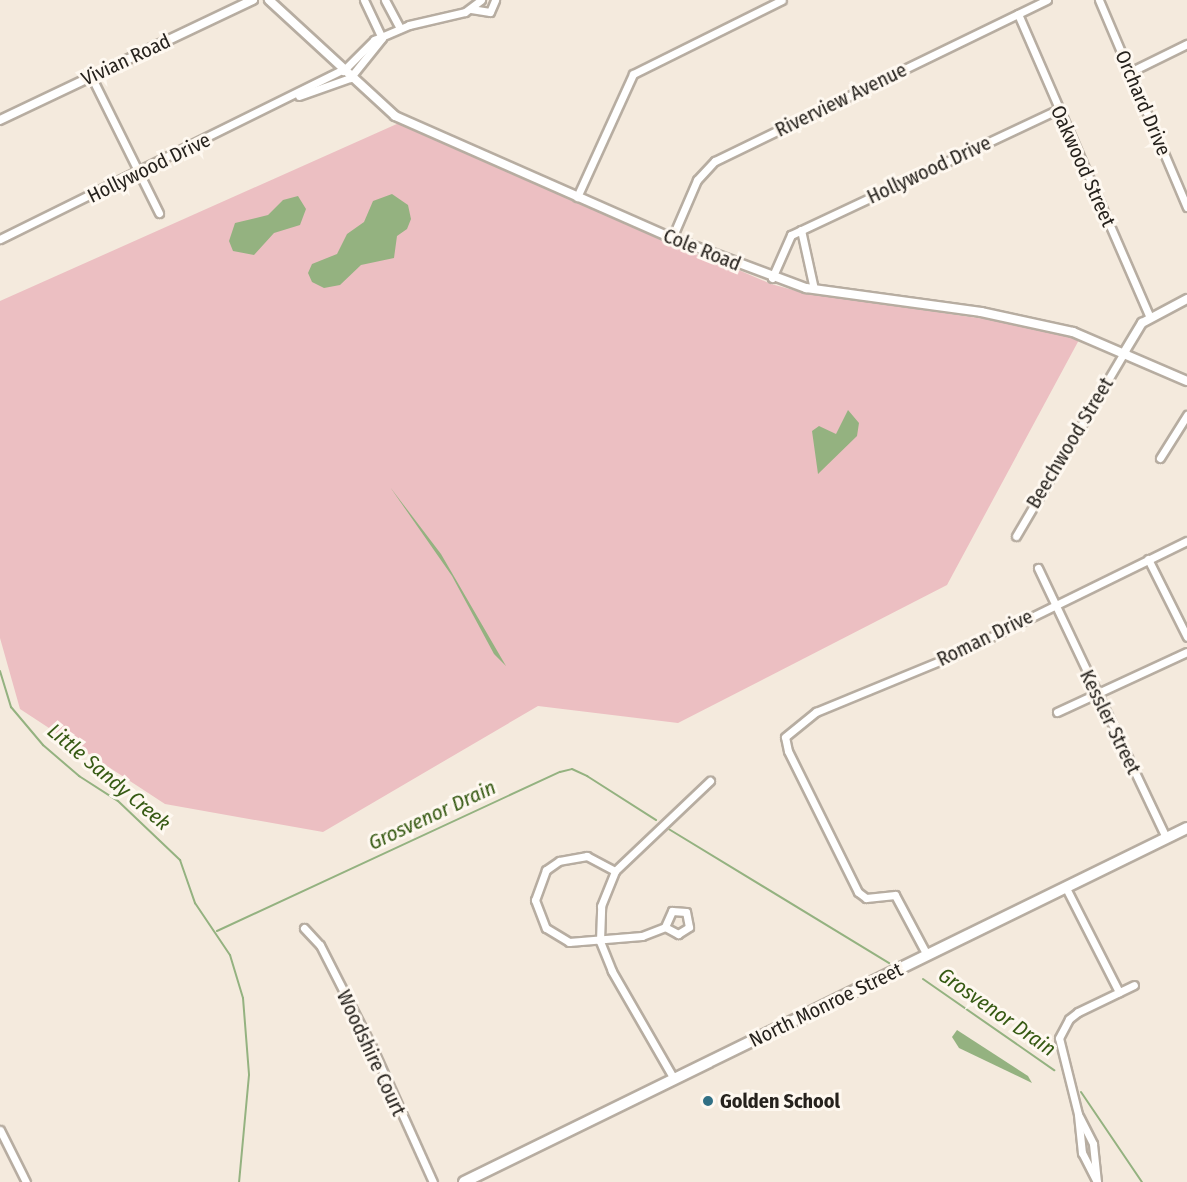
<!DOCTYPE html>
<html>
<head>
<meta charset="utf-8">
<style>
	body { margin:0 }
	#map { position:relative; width:1187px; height:1182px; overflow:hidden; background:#f4eadd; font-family:"Fira Sans Condensed",sans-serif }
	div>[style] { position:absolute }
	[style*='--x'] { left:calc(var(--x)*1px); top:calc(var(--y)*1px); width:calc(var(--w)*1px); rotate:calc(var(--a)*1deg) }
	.green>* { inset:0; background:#ecbfc2 }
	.water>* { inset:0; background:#94b280 }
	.stream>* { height:2px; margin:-1px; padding:0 1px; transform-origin:1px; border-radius:1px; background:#94b280 }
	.roads { filter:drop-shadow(2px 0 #b7ada1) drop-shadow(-2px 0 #b7ada1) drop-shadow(0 2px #b7ada1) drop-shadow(0 -2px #b7ada1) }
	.minor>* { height:7px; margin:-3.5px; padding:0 3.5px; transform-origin:3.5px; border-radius:3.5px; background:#fff }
	.tertiary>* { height:8px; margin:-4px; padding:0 4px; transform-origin:4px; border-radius:4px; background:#fff }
	.primary>* { height:10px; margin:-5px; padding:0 5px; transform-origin:5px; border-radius:5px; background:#fff }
	.dots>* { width:16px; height:16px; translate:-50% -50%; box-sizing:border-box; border:3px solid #fef8f0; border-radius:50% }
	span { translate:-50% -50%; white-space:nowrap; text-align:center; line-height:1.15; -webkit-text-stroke:6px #fef8f0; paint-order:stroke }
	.street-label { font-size:20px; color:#26221d }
	.poi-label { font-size:20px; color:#26221d; font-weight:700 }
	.left { translate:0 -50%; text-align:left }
	.water-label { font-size:21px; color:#365a13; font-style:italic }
</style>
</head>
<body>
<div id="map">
	<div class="green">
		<div style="clip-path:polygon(399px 123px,771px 284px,804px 293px,1027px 325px,1080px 338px,947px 585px,678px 723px,538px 706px,323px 832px,165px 804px,20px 709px,0 638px,0 301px)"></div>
	</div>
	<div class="water">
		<div style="clip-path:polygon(392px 194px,408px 205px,411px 219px,407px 229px,397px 236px,394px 258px,361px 265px,340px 285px,324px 288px,312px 282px,308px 273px,312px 264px,337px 254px,347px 234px,364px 222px,373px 201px)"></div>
		<div style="clip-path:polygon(298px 196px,306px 209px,300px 225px,274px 233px,254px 255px,233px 251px,229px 241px,235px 223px,268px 215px,283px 200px)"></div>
		<div style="clip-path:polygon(848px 410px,859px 423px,857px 436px,818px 474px,812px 431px,819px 426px,836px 434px)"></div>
		<div style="clip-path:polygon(390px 487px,441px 554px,506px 666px,494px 654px,452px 576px)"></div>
		<div style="clip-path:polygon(957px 1030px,1028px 1076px,1032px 1083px,959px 1048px,952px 1037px)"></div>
	</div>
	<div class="stream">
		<div style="--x:0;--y:671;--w:38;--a:73"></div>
		<div style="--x:11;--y:707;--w:50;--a:49.9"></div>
		<div style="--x:43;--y:745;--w:48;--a:40.7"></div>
		<div style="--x:79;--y:776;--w:46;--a:32.7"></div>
		<div style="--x:118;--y:801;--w:86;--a:43.6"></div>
		<div style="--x:180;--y:860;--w:46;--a:70.8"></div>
		<div style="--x:195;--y:903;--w:63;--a:56.1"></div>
		<div style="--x:230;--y:955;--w:45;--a:73.2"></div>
		<div style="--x:243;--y:998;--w:77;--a:85.5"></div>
		<div style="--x:249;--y:1075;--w:107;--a:95.3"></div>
		<div style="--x:667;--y:828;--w:260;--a:31.3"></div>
		<div style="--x:217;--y:931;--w:378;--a:-24.9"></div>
		<div style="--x:560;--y:772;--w:12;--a:-14"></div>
		<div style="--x:572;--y:769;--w:17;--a:25"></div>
		<div style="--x:587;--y:776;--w:82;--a:32.5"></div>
		<div style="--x:923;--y:979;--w:160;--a:34.8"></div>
		<div style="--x:1081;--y:1092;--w:109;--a:55.9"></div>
	</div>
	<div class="roads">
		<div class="minor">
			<div style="--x:364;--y:0;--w:42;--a:64.7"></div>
			<div style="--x:385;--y:0;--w:32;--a:62"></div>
			<div style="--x:1099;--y:0;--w:225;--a:67"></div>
			<div style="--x:471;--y:9;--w:19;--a:9"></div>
			<div style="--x:490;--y:12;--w:13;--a:-67"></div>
			<div style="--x:1018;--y:14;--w:331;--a:66.5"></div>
			<div style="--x:343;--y:71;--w:44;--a:-45"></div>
			<div style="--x:374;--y:40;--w:38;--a:-23"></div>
			<div style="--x:409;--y:25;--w:57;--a:-13.1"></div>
			<div style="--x:465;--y:12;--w:20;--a:-37"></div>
			<div style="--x:1130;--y:72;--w:64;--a:-26.2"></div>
			<div style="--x:91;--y:76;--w:153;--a:63.6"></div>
			<div style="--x:299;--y:96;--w:54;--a:-19.4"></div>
			<div style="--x:350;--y:78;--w:51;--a:-51.3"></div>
			<div style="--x:577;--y:197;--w:135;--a:-65.5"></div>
			<div style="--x:633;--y:74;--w:166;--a:-26.4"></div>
			<div style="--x:801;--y:230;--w:60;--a:77.6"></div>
			<div style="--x:672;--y:238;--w:63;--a:-66.7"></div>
			<div style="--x:697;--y:180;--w:26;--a:-47"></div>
			<div style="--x:715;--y:161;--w:369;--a:-25.9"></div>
			<div style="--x:0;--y:239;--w:381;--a:-26.3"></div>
			<div style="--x:772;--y:278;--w:47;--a:-66.2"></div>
			<div style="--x:791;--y:235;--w:294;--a:-25.2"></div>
			<div style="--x:1160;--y:458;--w:51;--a:-57.9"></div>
			<div style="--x:1016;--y:536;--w:215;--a:-59.5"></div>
			<div style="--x:1148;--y:559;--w:87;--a:63.4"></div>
			<div style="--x:1038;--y:568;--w:299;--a:64.6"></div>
			<div style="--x:1057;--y:712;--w:143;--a:-24.8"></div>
			<div style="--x:615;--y:871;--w:32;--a:-152"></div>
			<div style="--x:587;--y:856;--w:28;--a:170"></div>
			<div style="--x:559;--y:861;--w:16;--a:145"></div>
			<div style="--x:546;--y:870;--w:32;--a:110"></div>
			<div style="--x:535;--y:900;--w:30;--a:69"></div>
			<div style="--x:546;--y:928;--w:27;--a:31"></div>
			<div style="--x:569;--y:942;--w:73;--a:-4.7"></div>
			<div style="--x:642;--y:936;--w:25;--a:-21"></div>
			<div style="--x:665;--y:927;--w:15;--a:28"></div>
			<div style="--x:678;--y:934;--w:13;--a:-32"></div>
			<div style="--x:689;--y:927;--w:15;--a:-101"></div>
			<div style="--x:686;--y:912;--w:14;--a:-176"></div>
			<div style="--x:672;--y:911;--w:17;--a:114"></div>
			<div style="--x:1066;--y:888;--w:117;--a:63"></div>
			<div style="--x:304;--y:928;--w:23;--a:47"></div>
			<div style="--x:320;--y:945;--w:114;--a:63"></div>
			<div style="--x:372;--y:1047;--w:148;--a:65.7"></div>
			<div style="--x:927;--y:955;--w:68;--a:-118.1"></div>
			<div style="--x:895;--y:895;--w:29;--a:174"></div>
			<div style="--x:866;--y:898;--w:10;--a:-143"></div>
			<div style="--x:858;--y:892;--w:157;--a:-116.4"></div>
			<div style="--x:788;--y:751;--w:14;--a:-102"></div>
			<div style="--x:785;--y:737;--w:40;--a:-39"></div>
			<div style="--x:816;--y:712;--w:149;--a:-22.4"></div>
			<div style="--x:954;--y:655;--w:259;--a:-26.1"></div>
			<div style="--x:674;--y:1079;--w:125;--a:-119.9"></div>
			<div style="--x:612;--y:971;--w:32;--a:-112"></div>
			<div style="--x:600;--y:941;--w:35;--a:-88"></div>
			<div style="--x:601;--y:906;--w:38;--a:-68"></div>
			<div style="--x:615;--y:871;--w:131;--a:-43.5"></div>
			<div style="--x:1079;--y:1116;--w:31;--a:63"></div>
			<div style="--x:1093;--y:1144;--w:38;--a:84"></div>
			<div style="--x:0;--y:1130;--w:58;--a:63.4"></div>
			<div style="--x:1097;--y:1182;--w:33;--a:-117"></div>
			<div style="--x:1082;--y:1153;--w:39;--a:-96"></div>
			<div style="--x:1078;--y:1114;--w:78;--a:-104"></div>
			<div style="--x:1059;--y:1038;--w:21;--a:-62"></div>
			<div style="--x:1069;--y:1019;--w:11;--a:-38"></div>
			<div style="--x:1078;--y:1012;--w:62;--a:-25.7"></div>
		</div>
		<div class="tertiary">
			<div style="--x:269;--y:0;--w:171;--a:42.6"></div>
			<div style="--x:395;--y:116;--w:303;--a:23.8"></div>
			<div style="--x:672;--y:238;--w:143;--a:20.5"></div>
			<div style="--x:806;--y:288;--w:177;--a:7.8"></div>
			<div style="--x:981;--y:312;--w:94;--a:12.3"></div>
			<div style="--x:1073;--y:332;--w:124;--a:23.3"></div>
			<div style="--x:0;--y:120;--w:280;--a:-25.4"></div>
			<div style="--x:1125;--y:351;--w:33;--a:-59"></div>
			<div style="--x:1142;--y:323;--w:51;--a:-28.1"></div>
		</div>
		<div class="primary">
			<div style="--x:464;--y:1182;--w:805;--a:-26.09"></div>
		</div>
	</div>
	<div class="dots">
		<div style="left:708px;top:1101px;background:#317085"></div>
	</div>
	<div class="street-label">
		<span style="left:126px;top:60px;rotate:-25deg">Vivian Road</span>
		<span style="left:841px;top:100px;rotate:-26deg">Riverview Avenue</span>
		<span style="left:1143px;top:103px;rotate:67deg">Orchard Drive</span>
		<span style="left:1083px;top:166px;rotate:66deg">Oakwood Street</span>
		<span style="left:149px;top:168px;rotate:-26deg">Hollywood Drive</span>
		<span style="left:929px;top:170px;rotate:-25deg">Hollywood Drive</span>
		<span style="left:702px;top:250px;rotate:22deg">Cole Road</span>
		<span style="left:1070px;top:443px;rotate:-59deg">Beechwood Street</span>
		<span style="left:985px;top:638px;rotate:-26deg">Roman Drive</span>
		<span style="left:1110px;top:722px;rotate:64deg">Kessler Street</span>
		<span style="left:826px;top:1005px;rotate:-26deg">North Monroe Street</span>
		<span style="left:371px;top:1053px;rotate:65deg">Woodshire Court</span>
	</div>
	<div class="poi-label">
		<span class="left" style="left:720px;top:1101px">Golden School</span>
	</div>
	<div class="water-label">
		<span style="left:109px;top:777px;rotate:40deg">Little Sandy Creek</span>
		<span style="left:432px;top:815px;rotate:-25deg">Grosvenor Drain</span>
		<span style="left:997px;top:1012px;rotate:35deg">Grosvenor Drain</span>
	</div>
</div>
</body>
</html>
